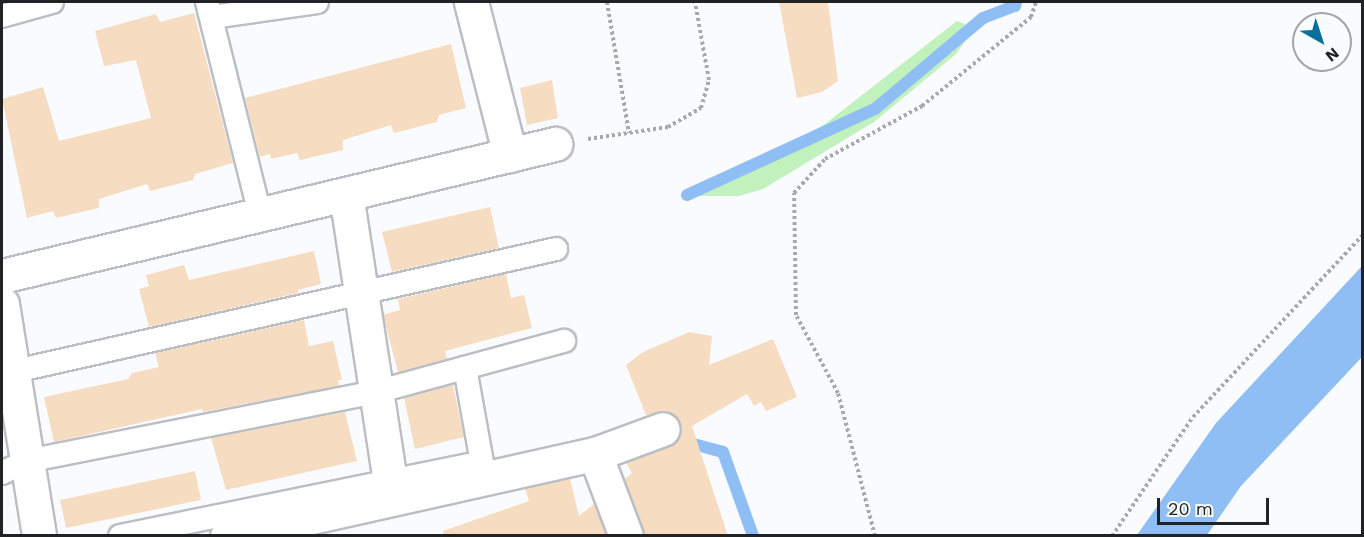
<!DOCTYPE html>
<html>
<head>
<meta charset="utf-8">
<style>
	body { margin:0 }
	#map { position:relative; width:1364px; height:537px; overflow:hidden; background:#fafbfe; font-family:"Work Sans",sans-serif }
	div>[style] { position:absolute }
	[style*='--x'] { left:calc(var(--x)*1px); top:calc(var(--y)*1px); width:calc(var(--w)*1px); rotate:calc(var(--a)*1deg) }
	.green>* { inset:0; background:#c1f1bd }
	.water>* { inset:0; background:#8ebef4 }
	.stream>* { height:12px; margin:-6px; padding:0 6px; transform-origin:6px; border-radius:6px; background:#8ebef4 }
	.building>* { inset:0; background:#f6dcc1 }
	.path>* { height:4px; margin-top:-2px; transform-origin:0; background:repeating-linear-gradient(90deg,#a8a9ac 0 3px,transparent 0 6px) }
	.roads { filter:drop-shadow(2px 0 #bbbec3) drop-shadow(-2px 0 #bbbec3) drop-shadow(0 2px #bbbec3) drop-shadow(0 -2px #bbbec3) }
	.lane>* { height:22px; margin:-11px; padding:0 11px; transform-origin:11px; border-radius:11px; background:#fff }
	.street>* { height:33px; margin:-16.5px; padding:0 16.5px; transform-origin:16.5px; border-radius:16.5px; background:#fff }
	span { translate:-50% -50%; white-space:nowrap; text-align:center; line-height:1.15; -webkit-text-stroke:6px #fafbfe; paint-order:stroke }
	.frame { position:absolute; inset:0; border:3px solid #212223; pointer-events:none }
	.north { position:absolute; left:1292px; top:12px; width:60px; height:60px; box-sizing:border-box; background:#fafbfe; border:2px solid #a3a4a6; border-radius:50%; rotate:141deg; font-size:16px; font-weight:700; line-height:24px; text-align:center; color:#212223 }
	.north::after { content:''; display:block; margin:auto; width:21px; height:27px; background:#096f9c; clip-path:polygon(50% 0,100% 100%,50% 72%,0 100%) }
	.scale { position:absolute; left:1157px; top:498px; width:112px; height:27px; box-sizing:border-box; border:3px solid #212223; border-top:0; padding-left:8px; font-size:18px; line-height:21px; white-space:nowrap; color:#212223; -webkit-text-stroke:4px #fafbfe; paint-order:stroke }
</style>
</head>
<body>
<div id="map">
	<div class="green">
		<div style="clip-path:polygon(957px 21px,965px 24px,968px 37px,956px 54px,874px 122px,763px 189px,739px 196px,698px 196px,825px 124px)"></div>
	</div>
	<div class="water">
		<div style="clip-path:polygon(1362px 266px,1362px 357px,1241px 486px,1207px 535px,1137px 535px,1216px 423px)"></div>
	</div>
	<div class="stream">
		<div style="--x:687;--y:195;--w:207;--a:-24.6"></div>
		<div style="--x:875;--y:109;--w:141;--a:-40.1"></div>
		<div style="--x:983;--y:18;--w:34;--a:-21"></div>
		<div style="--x:1015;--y:6;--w:4;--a:-76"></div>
		<div style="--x:682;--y:441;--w:42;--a:15"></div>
		<div style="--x:723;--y:452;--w:89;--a:70.3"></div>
	</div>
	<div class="building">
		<div style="clip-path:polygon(779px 2px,828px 2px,838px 81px,822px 92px,797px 98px)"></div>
		<div style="clip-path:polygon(194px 13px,233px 163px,195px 174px,193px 180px,150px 191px,147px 184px,99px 199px,99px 208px,56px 218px,53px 211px,27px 218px,2px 99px,43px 87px,59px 141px,151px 118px,136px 60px,104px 66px,95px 31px,156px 14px,160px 22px)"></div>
		<div style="clip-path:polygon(451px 44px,466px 108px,439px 115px,437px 122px,394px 133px,391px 125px,343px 140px,343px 150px,300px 160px,297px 153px,271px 159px,270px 154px,260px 157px,245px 98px)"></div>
		<div style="clip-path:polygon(552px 80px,558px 118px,527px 125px,520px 88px)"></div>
		<div style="clip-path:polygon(490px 207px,499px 248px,392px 272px,382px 232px)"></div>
		<div style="clip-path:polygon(314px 251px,321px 284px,298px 290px,298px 293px,149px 327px,139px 289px,149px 286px,146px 275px,184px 265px,189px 280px)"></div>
		<div style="clip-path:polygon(506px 274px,511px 298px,524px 295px,532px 328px,445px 351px,447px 359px,398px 372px,383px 315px,400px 310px,398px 299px)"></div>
		<div style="clip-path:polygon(304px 320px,309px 346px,333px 341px,342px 380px,338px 380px,339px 386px,203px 412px,202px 409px,54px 442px,44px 397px,128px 379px,132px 373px,159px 367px,155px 353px)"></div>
		<div style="clip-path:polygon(689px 332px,712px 336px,709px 365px,773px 339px,797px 397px,766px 411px,761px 402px,754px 406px,747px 394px,692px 426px,728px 536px,644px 536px,625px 479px,632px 473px,626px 463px,677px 441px,681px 423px,667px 411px,646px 415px,626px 365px,643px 352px)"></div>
		<div style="clip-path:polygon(453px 385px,464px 437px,415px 449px,404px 398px)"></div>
		<div style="clip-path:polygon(345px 412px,357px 461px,226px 490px,211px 438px)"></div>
		<div style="clip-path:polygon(195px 471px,201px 500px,66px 528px,60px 500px)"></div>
		<div style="clip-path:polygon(570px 479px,579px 516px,594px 504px,606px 536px,443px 536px,443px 531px,529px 501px,525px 489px)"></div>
	</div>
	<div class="path">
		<div style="--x:607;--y:2;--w:133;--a:80.5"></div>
		<div style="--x:588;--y:139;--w:81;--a:-8.5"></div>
		<div style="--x:668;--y:127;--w:38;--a:-30"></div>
		<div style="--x:701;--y:108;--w:29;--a:-74"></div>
		<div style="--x:709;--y:80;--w:79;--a:-100.2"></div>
		<div style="--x:875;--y:536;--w:148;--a:-104.5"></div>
		<div style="--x:838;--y:393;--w:89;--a:-118.3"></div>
		<div style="--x:796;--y:315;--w:122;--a:-90.9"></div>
		<div style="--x:794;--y:193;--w:46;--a:-47.6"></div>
		<div style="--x:825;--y:159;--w:111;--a:-28.7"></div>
		<div style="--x:922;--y:106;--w:141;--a:-39.2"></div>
		<div style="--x:1031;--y:17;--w:16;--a:-72"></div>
		<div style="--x:1112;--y:536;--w:144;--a:-55.8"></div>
		<div style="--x:1193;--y:417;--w:248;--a:-47"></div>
	</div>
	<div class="roads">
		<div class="lane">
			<div style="--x:207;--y:2;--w:219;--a:76"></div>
			<div style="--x:2;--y:16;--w:52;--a:-15.6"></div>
			<div style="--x:212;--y:17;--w:106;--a:-8.1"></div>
			<div style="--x:465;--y:368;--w:113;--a:79.8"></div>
			<div style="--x:2;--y:374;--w:568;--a:-12.71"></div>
			<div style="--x:2;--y:473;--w:28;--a:-26"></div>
			<div style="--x:27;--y:461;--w:356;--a:-11.2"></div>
			<div style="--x:376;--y:392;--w:195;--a:-15.2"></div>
			<div style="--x:120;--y:536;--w:362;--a:-11.5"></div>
		</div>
		<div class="street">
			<div style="--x:471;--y:2;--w:158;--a:75.7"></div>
			<div style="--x:346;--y:194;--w:290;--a:81.3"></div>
			<div style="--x:2;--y:276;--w:569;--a:-13.43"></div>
			<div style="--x:2;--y:304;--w:235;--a:80.9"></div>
			<div style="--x:595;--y:454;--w:88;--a:69.3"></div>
			<div style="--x:227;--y:536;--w:377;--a:-12.6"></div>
			<div style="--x:595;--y:454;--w:72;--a:-20.2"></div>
		</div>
	</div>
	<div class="frame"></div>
	<div class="north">N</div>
	<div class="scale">20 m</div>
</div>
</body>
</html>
